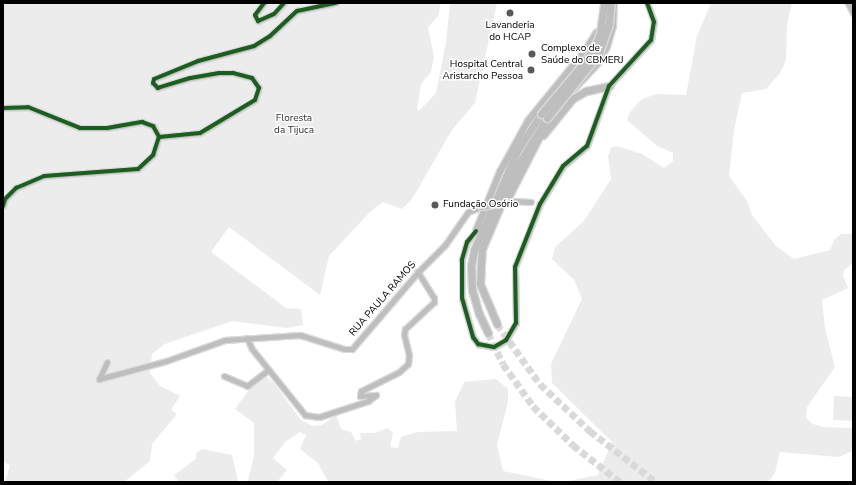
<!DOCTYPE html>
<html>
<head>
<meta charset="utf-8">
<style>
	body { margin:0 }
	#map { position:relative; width:856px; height:485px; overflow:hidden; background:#fff; font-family:"Nunito Sans",sans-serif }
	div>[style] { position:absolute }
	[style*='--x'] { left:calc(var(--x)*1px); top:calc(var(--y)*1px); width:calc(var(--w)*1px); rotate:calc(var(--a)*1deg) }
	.green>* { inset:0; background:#ececec }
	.highway-tunnel>* { height:7px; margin-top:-3.5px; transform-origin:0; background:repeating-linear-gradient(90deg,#d9d9d9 0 7px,transparent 0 10.5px) }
	.roads { filter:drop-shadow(1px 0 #dbdbdb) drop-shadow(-1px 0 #dbdbdb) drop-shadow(0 1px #dbdbdb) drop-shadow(0 -1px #dbdbdb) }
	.minor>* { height:5px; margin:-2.5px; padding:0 2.5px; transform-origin:2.5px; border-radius:2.5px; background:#bebebe }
	.major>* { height:6px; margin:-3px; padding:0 3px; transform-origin:3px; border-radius:3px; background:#bebebe }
	.highway>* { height:7px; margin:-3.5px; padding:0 3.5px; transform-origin:3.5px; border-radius:3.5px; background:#bebebe }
	.bridges { filter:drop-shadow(1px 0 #dbdbdb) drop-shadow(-1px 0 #dbdbdb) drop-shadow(0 1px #dbdbdb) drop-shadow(0 -1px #dbdbdb) }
	.minor-bridge>* { height:5px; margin:-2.5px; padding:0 2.5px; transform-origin:2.5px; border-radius:2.5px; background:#bebebe }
	.highway-bridge>* { height:7px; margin:-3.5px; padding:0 3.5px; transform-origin:3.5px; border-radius:3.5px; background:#bebebe }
	.cycleway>* { height:4px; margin:-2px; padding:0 2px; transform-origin:2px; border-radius:2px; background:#1b5e20 }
	.dots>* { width:11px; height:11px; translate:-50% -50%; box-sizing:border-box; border:2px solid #fff; border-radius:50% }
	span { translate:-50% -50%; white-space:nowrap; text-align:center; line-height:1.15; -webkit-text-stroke:3px #fff; paint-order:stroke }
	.poi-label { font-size:10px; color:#000 }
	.left { translate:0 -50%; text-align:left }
	.right { translate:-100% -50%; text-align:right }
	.park-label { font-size:10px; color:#333 }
	.street-label { font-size:10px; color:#000 }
	.frame { position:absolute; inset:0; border:4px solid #000; pointer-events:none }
</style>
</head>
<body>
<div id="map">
	<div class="green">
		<div style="clip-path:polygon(3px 3px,440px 3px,439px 15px,428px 27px,434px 57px,431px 72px,421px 84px,417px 109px,419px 111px,436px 93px,446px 42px,450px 3px,497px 3px,475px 103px,452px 130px,412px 199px,402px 209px,383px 202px,369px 213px,329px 256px,320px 295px,229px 227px,211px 252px,286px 308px,301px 309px,303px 325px,286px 328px,232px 321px,165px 344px,152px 354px,150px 373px,160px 386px,180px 396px,171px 410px,177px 414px,152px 444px,150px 461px,124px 482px,5px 482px,10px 465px,3px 462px)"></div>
		<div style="clip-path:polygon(711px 3px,792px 3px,787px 25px,786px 60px,780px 73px,766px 89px,742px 93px,734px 130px,729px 176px,747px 201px,752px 215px,776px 246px,794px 259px,830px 250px,834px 240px,841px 234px,853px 234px,853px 263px,844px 270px,843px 276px,848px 288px,822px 300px,825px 328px,835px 367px,807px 407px,806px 418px,813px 424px,824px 427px,853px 428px,853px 451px,838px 457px,780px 452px,775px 473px,768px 482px,563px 482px,598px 475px,612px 442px,552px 383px,551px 364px,582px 299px,574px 280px,552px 259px,555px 247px,584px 221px,611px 179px,608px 156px,611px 148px,617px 146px,642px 154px,664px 168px,673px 161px,673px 153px,657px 146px,627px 120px,630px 112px,642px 99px,657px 94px,686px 95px,697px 36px)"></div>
		<div style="clip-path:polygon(263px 374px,274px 383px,301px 420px,313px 426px,322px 425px,336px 415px,341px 429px,351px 432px,356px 441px,361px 439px,360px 433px,375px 433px,388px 428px,393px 433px,390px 447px,398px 448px,401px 437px,417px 432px,457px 431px,455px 402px,464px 382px,496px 379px,508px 389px,508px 402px,497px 445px,503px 471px,556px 482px,328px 482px,318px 463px,300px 449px,306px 435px,300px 432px,285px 442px,273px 458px,287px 470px,277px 482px,179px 482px,174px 475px,196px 459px,196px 453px,202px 449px,232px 455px,238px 481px,248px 481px,254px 455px,254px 423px,235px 409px,249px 390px,247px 386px)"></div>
		<div style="clip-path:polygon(834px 396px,853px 397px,853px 421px,833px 420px)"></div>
	</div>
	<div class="highway-tunnel">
		<div style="--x:497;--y:324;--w:74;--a:54.4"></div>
		<div style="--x:540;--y:384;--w:69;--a:43.2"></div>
		<div style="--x:590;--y:431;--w:83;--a:37.7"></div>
		<div style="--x:488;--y:333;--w:34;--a:64"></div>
		<div style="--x:503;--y:364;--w:52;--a:54.5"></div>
		<div style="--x:533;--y:406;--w:56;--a:44.3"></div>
		<div style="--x:573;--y:445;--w:60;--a:38.2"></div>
	</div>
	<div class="roads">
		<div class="minor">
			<div style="--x:264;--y:3;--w:15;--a:127"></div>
			<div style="--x:255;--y:15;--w:7;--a:63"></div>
			<div style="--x:258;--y:21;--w:17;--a:-24"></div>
			<div style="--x:274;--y:14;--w:15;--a:-48"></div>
			<div style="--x:848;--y:3;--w:11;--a:63"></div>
			<div style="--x:3;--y:108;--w:25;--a:-2"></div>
			<div style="--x:28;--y:107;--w:56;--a:22"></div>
			<div style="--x:80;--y:128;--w:27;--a:0"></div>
			<div style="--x:107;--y:128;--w:36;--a:-10"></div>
			<div style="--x:142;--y:122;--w:12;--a:20"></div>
			<div style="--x:153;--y:126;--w:13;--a:61"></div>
			<div style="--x:159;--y:137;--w:41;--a:-5.6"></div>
			<div style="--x:200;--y:133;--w:64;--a:-31"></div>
			<div style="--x:255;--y:100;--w:13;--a:-72"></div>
			<div style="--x:259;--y:88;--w:12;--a:-125"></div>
			<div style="--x:252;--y:78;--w:20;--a:-165"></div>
			<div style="--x:233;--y:73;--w:14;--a:180"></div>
			<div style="--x:219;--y:73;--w:29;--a:170"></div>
			<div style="--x:190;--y:78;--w:34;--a:163"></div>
			<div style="--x:158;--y:88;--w:7;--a:-135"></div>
			<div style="--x:153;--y:83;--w:4;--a:-76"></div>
			<div style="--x:154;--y:79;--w:48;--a:-22.2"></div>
			<div style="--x:198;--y:61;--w:58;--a:-15"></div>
			<div style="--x:254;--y:46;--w:19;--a:-32"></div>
			<div style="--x:270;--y:36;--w:37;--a:-43"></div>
			<div style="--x:297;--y:11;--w:40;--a:-12"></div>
			<div style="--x:3;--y:206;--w:7;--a:-74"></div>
			<div style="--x:5;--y:199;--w:16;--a:-45"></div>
			<div style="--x:16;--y:188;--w:30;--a:-23"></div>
			<div style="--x:44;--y:176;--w:94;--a:-4.3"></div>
			<div style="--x:138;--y:169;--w:21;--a:-43"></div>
			<div style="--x:153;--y:155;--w:19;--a:-72"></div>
			<div style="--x:476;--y:231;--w:14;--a:129"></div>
			<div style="--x:467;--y:242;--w:19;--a:106"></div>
			<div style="--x:462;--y:260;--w:38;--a:90"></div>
			<div style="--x:462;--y:298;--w:41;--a:74.2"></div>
			<div style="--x:473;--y:337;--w:9;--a:54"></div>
			<div style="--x:478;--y:344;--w:16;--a:11"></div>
			<div style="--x:494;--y:347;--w:14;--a:-30"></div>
			<div style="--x:506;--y:340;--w:20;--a:-60"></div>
			<div style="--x:516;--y:323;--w:56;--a:-91"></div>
			<div style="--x:515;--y:267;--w:68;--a:-68.4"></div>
			<div style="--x:540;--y:204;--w:44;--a:-58.8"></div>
			<div style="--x:563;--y:166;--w:31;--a:-40"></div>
			<div style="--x:587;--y:146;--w:64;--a:-69.9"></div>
			<div style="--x:609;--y:86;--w:62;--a:-47.6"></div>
			<div style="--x:651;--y:40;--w:18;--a:-81"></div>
			<div style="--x:654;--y:22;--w:20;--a:-110"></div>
			<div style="--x:247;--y:338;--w:12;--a:66"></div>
			<div style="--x:252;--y:349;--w:85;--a:51.2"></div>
			<div style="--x:305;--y:415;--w:14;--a:8"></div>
			<div style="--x:319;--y:417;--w:52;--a:-18.1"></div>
			<div style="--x:368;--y:401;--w:10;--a:-37"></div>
			<div style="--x:376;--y:395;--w:16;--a:176"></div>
			<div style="--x:360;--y:396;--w:5;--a:-79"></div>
			<div style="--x:361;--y:391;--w:42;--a:-26.6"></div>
			<div style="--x:399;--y:372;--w:12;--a:-42"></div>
			<div style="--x:408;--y:364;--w:9;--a:-84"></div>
			<div style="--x:409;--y:355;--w:21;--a:-104"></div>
			<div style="--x:404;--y:335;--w:6;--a:-81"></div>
			<div style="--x:405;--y:329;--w:40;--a:-43"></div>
			<div style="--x:434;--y:302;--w:4;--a:-90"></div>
			<div style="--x:434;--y:298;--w:31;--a:-122"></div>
			<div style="--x:107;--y:362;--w:19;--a:115"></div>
			<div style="--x:99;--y:379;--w:69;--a:-15"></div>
			<div style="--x:166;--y:361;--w:63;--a:-19.6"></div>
			<div style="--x:225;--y:340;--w:75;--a:-3.8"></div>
			<div style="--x:300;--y:335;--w:46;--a:17.7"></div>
			<div style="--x:344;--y:349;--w:8;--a:0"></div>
			<div style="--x:352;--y:349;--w:101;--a:-49.4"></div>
			<div style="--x:418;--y:272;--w:38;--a:-45"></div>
			<div style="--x:445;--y:245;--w:40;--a:-55.1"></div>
			<div style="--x:468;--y:212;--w:14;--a:-21"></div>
			<div style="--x:224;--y:376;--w:25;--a:23"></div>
			<div style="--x:247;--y:386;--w:26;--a:-37"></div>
		</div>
		<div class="major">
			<div style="--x:574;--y:89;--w:35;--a:-47"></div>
			<div style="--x:598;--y:63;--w:18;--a:-61"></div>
			<div style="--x:607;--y:47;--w:22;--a:-74"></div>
			<div style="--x:613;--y:26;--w:23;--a:-88"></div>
			<div style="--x:476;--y:231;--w:64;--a:-67.9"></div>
			<div style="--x:500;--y:172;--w:58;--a:-61.2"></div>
			<div style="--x:528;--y:121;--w:90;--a:-50.8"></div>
			<div style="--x:585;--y:51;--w:22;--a:-58"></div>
		</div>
		<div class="highway">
			<div style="--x:543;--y:135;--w:46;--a:-51.1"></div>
			<div style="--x:572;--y:99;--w:16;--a:-30"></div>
			<div style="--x:586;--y:91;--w:24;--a:-12"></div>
			<div style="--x:505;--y:203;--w:83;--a:-62.8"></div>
			<div style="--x:497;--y:324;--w:43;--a:-113"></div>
			<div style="--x:480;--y:284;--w:35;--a:-87"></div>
			<div style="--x:482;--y:249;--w:88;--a:-67.2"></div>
			<div style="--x:516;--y:168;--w:59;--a:-58.2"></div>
			<div style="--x:488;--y:333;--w:21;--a:-115"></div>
			<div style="--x:479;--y:314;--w:25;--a:-106"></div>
			<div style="--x:472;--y:290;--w:24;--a:-92"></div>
			<div style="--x:471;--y:266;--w:16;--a:-79"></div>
			<div style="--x:474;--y:250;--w:108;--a:-66.5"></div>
			<div style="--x:517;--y:151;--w:44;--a:-57"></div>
		</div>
	</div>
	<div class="bridges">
		<div class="minor-bridge">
			<div style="--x:481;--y:207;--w:34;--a:-10"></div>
			<div style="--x:514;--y:201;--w:17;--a:3"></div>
		</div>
		<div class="highway-bridge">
			<div style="--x:541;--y:114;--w:70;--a:-50.2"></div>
			<div style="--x:586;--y:60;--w:17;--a:-57"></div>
			<div style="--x:595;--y:46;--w:14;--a:-69"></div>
			<div style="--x:600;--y:33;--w:30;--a:-82"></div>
			<div style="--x:547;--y:118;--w:83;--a:-51.3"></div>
			<div style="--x:599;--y:53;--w:31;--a:-71"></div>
			<div style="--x:609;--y:24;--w:21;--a:-85"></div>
		</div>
	</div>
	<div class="cycleway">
		<div style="--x:264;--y:3;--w:15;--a:127"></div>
		<div style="--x:255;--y:15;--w:7;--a:63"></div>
		<div style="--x:258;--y:21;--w:17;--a:-24"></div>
		<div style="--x:274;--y:14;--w:15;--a:-48"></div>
		<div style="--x:3;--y:108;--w:25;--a:-2"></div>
		<div style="--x:28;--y:107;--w:56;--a:22"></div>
		<div style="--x:80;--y:128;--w:27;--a:0"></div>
		<div style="--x:107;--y:128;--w:36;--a:-10"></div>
		<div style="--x:142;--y:122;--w:12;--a:20"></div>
		<div style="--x:153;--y:126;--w:13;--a:61"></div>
		<div style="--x:159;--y:137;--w:41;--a:-5.6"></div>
		<div style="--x:200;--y:133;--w:64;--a:-31"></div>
		<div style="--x:255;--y:100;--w:13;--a:-72"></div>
		<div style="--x:259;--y:88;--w:12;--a:-125"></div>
		<div style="--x:252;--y:78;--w:20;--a:-165"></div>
		<div style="--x:233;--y:73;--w:14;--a:180"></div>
		<div style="--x:219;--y:73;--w:29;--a:170"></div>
		<div style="--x:190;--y:78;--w:34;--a:163"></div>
		<div style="--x:158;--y:88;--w:7;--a:-135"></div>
		<div style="--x:153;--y:83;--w:4;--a:-76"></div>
		<div style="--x:154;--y:79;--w:48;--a:-22.2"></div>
		<div style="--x:198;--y:61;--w:58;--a:-15"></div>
		<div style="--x:254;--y:46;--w:19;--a:-32"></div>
		<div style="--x:270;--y:36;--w:37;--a:-43"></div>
		<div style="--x:297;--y:11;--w:40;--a:-12"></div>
		<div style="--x:3;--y:206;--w:7;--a:-74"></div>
		<div style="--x:5;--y:199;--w:16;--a:-45"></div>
		<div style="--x:16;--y:188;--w:30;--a:-23"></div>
		<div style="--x:44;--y:176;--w:94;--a:-4.3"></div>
		<div style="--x:138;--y:169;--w:21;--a:-43"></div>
		<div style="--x:153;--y:155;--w:19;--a:-72"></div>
		<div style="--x:476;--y:231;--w:14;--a:129"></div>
		<div style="--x:467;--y:242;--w:19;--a:106"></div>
		<div style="--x:462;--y:260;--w:38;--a:90"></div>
		<div style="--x:462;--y:298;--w:41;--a:74.2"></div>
		<div style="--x:473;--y:337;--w:9;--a:54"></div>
		<div style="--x:478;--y:344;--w:16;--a:11"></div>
		<div style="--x:494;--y:347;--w:14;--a:-30"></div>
		<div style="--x:506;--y:340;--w:20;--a:-60"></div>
		<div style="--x:516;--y:323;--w:56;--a:-91"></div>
		<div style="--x:515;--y:267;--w:68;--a:-68.4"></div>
		<div style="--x:540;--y:204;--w:44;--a:-58.8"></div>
		<div style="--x:563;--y:166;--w:31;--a:-40"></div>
		<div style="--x:587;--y:146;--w:64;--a:-69.9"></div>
		<div style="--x:609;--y:86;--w:62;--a:-47.6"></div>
		<div style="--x:651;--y:40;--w:18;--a:-81"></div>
		<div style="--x:654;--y:22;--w:20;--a:-110"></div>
	</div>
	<div class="dots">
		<div style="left:510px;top:13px;background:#595959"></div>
		<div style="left:532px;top:54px;background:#595959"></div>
		<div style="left:531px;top:70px;background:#595959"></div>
		<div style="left:435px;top:205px;background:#595959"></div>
	</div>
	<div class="poi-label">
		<span style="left:510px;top:31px">Lavanderia<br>do HCAP</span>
		<span class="left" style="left:541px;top:54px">Complexo de<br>Saúde do CBMERJ</span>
		<span class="right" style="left:523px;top:70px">Hospital Central<br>Aristarcho Pessoa</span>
		<span class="left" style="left:443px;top:205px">Fundação Osório</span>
	</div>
	<div class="park-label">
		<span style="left:294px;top:124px">Floresta<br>da Tijuca</span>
	</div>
	<div class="street-label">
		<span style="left:383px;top:299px;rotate:-49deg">RUA PAULA RAMOS</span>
	</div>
	<div class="frame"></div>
</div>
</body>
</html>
